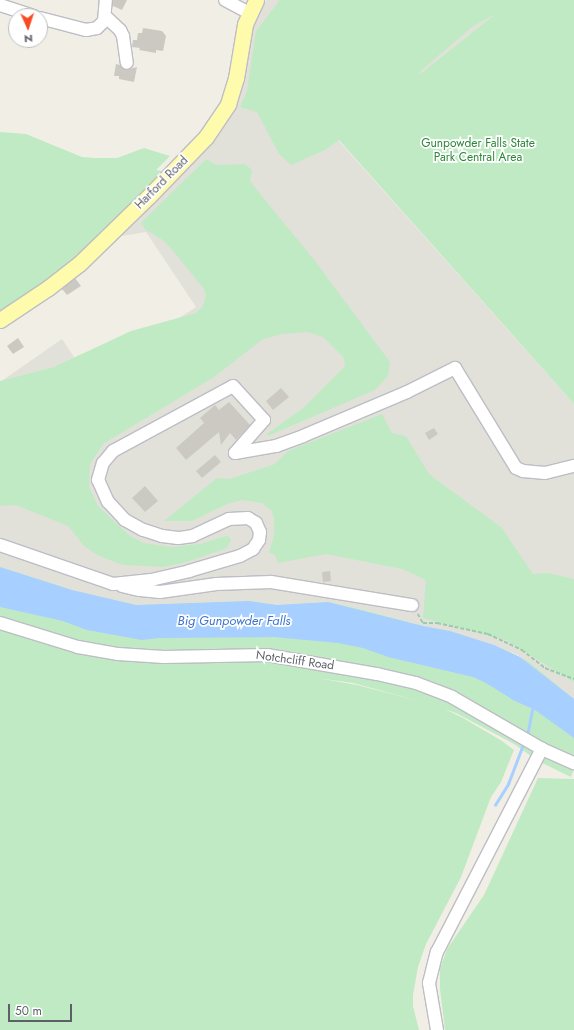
<!DOCTYPE html>
<html>
<head>
<meta charset="utf-8">
<style>
	body { margin:0 }
	#map { position:relative; width:574px; height:1030px; overflow:hidden; background:#f1efe5; font-family:Jost,sans-serif }
	div>[style] { position:absolute }
	[style*='--x'] { left:calc(var(--x)*1px); top:calc(var(--y)*1px); width:calc(var(--w)*1px); rotate:calc(var(--a)*1deg) }
	.industrial>* { inset:0; background:#e1e1da }
	.green>* { inset:0; background:#c0eac4 }
	.water>* { inset:0; background:#a7cfff }
	.stream>* { height:2.5px; margin:-1.25px; padding:0 1.25px; transform-origin:1.25px; border-radius:1.25px; background:#a7cfff }
	.building>* { inset:0; background:#ccc9c2 }
	.path>* { height:1.5px; margin-top:-0.75px; transform-origin:0; background:repeating-linear-gradient(90deg,#97ccad 0 4px,transparent 0 6px) }
	.roads { filter:drop-shadow(1px 0 #bdbec5) drop-shadow(-1px 0 #bdbec5) drop-shadow(0 1px #bdbec5) drop-shadow(0 -1px #bdbec5) }
	.minor>* { height:12px; margin:-6px; padding:0 6px; transform-origin:6px; border-radius:6px; background:#fff }
	.major>* { height:15px; margin:-7.5px; padding:0 7.5px; transform-origin:7.5px; border-radius:7.5px; background:#fffbac }
	span { translate:-50% -50%; white-space:nowrap; text-align:center; line-height:1.15; -webkit-text-stroke:3.5px #fff; paint-order:stroke }
	.park-label { font-size:12px; color:#2d863a }
	.street-label { font-size:12px; color:#5d6067 }
	.water-label { font-size:13px; color:#3d74cf; font-style:italic }
	.north { position:absolute; left:8px; top:8px; width:40px; height:40px; box-sizing:border-box; background:#fff; border:1px solid #bebfc2; border-radius:50%; rotate:177deg; font-size:11px; font-weight:700; line-height:16px; text-align:center; color:#5d6067 }
	.north::after { content:''; display:block; margin:auto; width:14px; height:18px; background:#f94b23; clip-path:polygon(50% 0,100% 100%,50% 72%,0 100%) }
	.scale { position:absolute; left:8px; top:1004px; width:64px; height:18px; box-sizing:border-box; border:2px solid #5d6067; border-top:0; padding-left:5px; font-size:12px; line-height:14px; white-space:nowrap; color:#5d6067; -webkit-text-stroke:3px #fff; paint-order:stroke }
</style>
</head>
<body>
<div id="map">
	<div class="industrial">
		<div style="clip-path:polygon(267px 0,503px 0,506px 5px,338px 140px,574px 404px,574px 699px,518px 655px,506px 650px,450px 631px,423px 626px,364px 610px,328px 602px,277px 605px,249px 601px,136px 605px,72px 590px,0 567px,0 382px,62px 339px,88px 378px,196px 307px,146px 232px,116px 237px,186px 170px,219px 132px,234px 104px,251px 28px,259px 8px)"></div>
	</div>
	<div class="green">
		<div style="clip-path:polygon(evenodd,280px 0,574px 0,574px 404px,339px 140px,325px 150px,291px 165px,279px 154px,257px 112px,240px 107px,247px 91px,256px 31px,280px 0,495px 14px,420px 74px,419px 74px,423px 69px,472px 27px,495px 14px)"></div>
		<div style="clip-path:polygon(0 132px,26px 134px,82px 157px,95px 158px,117px 158px,144px 148px,170px 156px,156px 170px,167px 172px,80px 257px,0 315px)"></div>
		<div style="clip-path:polygon(206px 159px,216px 165px,245px 164px,252px 170px,250px 181px,253px 185px,315px 261px,390px 362px,388px 376px,375px 390px,268px 436px,267px 434px,303px 408px,345px 366px,344px 358px,323px 337px,308px 332px,282px 334px,263px 339px,214px 377px,103px 444px,90px 464px,89px 487px,98px 506px,130px 536px,144px 543px,171px 547px,200px 544px,222px 537px,228px 536px,231px 540px,227px 548px,187px 562px,163px 567px,123px 565px,99px 556px,84px 546px,68px 526px,16px 505px,0 506px,0 381px,54px 367px,131px 331px,196px 313px,203px 306px,206px 295px,204px 289px,174px 252px,164px 241px,146px 230px,141px 223px)"></div>
		<div style="clip-path:polygon(382px 414px,392px 433px,406px 436px,429px 474px,502px 528px,533px 574px,548px 573px,574px 579px,574px 682px,506px 640px,423px 618px,426px 580px,402px 569px,326px 554px,278px 563px,275px 555px,269px 552px,274px 535px,274px 518px,271px 510px,262px 503px,242px 500px,227px 504px,192px 521px,164px 521px,217px 478px,230px 479px,275px 464px,288px 451px)"></div>
		<div style="clip-path:polygon(evenodd,0 567px,72px 590px,136px 605px,249px 601px,277px 605px,328px 602px,364px 610px,423px 626px,450px 631px,506px 650px,529px 662px,574px 699px,574px 769px,571px 777px,538px 761px,514px 744px,456px 713px,445px 709px,463px 718px,502px 741px,514px 750px,501px 782px,491px 797px,461px 877px,426px 944px,418px 967px,413px 995px,413px 1006px,419px 1030px,0 1030px,0 567px,317px 678px,353px 683px,423px 702px,357px 685px,317px 678px)"></div>
		<div style="clip-path:polygon(538px 778px,574px 779px,574px 1030px,445px 1030px,440px 989px,440px 969px,447px 949px,484px 895px)"></div>
	</div>
	<div class="water">
		<div style="clip-path:polygon(0 567px,72px 590px,136px 605px,249px 601px,277px 605px,328px 602px,423px 626px,450px 631px,494px 645px,520px 657px,574px 699px,574px 738px,535px 710px,513px 700px,486px 683px,473px 677px,388px 657px,363px 648px,338px 643px,274px 637px,159px 638px,142px 640px,87px 630px,63px 621px,0 607px)"></div>
	</div>
	<div class="stream">
		<div style="--x:527;--y:736;--w:31;--a:-79"></div>
		<div style="--x:495;--y:805;--w:25;--a:-58"></div>
		<div style="--x:508;--y:784;--w:45;--a:-69.1"></div>
	</div>
	<div class="building">
		<div style="clip-path:polygon(113px 0,127px 0,122px 10px,113px 6px)"></div>
		<div style="clip-path:polygon(143px 28px,162px 31px,166px 36px,163px 51px,156px 50px,156px 53px,139px 50px,140px 48px,132px 47px,133px 40px,137px 40px,138px 33px,142px 33px)"></div>
		<div style="clip-path:polygon(116px 64px,120px 65px,125px 70px,137px 67px,134px 82px,119px 79px,119px 76px,114px 76px)"></div>
		<div style="clip-path:polygon(75px 278px,81px 286px,67px 295px,62px 289px)"></div>
		<div style="clip-path:polygon(18px 338px,24px 347px,13px 354px,7px 346px)"></div>
		<div style="clip-path:polygon(281px 388px,289px 397px,273px 410px,266px 401px)"></div>
		<div style="clip-path:polygon(229px 402px,250px 425px,236px 440px,230px 433px,221px 445px,219px 432px,186px 460px,176px 448px,204px 423px,200px 418px,215px 405px,219px 410px)"></div>
		<div style="clip-path:polygon(434px 428px,438px 434px,429px 440px,425px 433px)"></div>
		<div style="clip-path:polygon(215px 455px,221px 462px,202px 478px,196px 471px)"></div>
		<div style="clip-path:polygon(145px 486px,158px 501px,145px 512px,132px 498px)"></div>
		<div style="clip-path:polygon(330px 571px,331px 581px,323px 582px,322px 572px)"></div>
	</div>
	<div class="path">
		<div style="--x:418;--y:614;--w:10;--a:61"></div>
		<div style="--x:423;--y:623;--w:14;--a:0"></div>
		<div style="--x:437;--y:623;--w:52;--a:12.2"></div>
		<div style="--x:488;--y:634;--w:38;--a:25"></div>
		<div style="--x:522;--y:650;--w:29;--a:38"></div>
		<div style="--x:545;--y:668;--w:31;--a:21"></div>
	</div>
	<div class="roads">
		<div class="minor">
			<div style="--x:225;--y:0;--w:27;--a:28"></div>
			<div style="--x:0;--y:5;--w:36;--a:18"></div>
			<div style="--x:105;--y:16;--w:21;--a:43"></div>
			<div style="--x:120;--y:30;--w:7;--a:63"></div>
			<div style="--x:123;--y:36;--w:27;--a:82"></div>
			<div style="--x:40;--y:18;--w:48;--a:14.6"></div>
			<div style="--x:86;--y:30;--w:11;--a:-10"></div>
			<div style="--x:97;--y:28;--w:10;--a:-45"></div>
			<div style="--x:104;--y:21;--w:21;--a:-85"></div>
			<div style="--x:0;--y:545;--w:120;--a:19"></div>
			<div style="--x:113;--y:584;--w:38;--a:-6"></div>
			<div style="--x:151;--y:580;--w:39;--a:-13"></div>
			<div style="--x:189;--y:571;--w:53;--a:-16.4"></div>
			<div style="--x:240;--y:556;--w:15;--a:-28"></div>
			<div style="--x:253;--y:549;--w:11;--a:-56"></div>
			<div style="--x:259;--y:540;--w:8;--a:-83"></div>
			<div style="--x:260;--y:532;--w:10;--a:-114"></div>
			<div style="--x:256;--y:523;--w:9;--a:-148"></div>
			<div style="--x:248;--y:518;--w:19;--a:177"></div>
			<div style="--x:229;--y:519;--w:40;--a:155"></div>
			<div style="--x:193;--y:536;--w:15;--a:172"></div>
			<div style="--x:178;--y:538;--w:16;--a:-173"></div>
			<div style="--x:162;--y:536;--w:20;--a:-162"></div>
			<div style="--x:143;--y:530;--w:21;--a:-151"></div>
			<div style="--x:125;--y:520;--w:25;--a:-133"></div>
			<div style="--x:108;--y:502;--w:24;--a:-114"></div>
			<div style="--x:98;--y:480;--w:18;--a:-74"></div>
			<div style="--x:103;--y:463;--w:16;--a:-50"></div>
			<div style="--x:113;--y:451;--w:136;--a:-28.4"></div>
			<div style="--x:233;--y:386;--w:46;--a:47.6"></div>
			<div style="--x:264;--y:420;--w:44;--a:131.3"></div>
			<div style="--x:235;--y:453;--w:42;--a:-9.7"></div>
			<div style="--x:276;--y:446;--w:29;--a:-20"></div>
			<div style="--x:303;--y:436;--w:113;--a:-22.9"></div>
			<div style="--x:407;--y:392;--w:54;--a:-26.6"></div>
			<div style="--x:455;--y:368;--w:117;--a:58.6"></div>
			<div style="--x:516;--y:468;--w:8;--a:23"></div>
			<div style="--x:523;--y:471;--w:22;--a:5"></div>
			<div style="--x:545;--y:473;--w:30;--a:-14"></div>
			<div style="--x:122;--y:586;--w:18;--a:13"></div>
			<div style="--x:140;--y:590;--w:20;--a:6"></div>
			<div style="--x:160;--y:592;--w:57;--a:-8.1"></div>
			<div style="--x:216;--y:584;--w:55;--a:-2.1"></div>
			<div style="--x:271;--y:582;--w:143;--a:9.3"></div>
			<div style="--x:0;--y:623;--w:82;--a:17.1"></div>
			<div style="--x:78;--y:647;--w:41;--a:9.9"></div>
			<div style="--x:118;--y:654;--w:46;--a:3.7"></div>
			<div style="--x:164;--y:657;--w:103;--a:-1.1"></div>
			<div style="--x:267;--y:655;--w:112;--a:9.8"></div>
			<div style="--x:377;--y:674;--w:40;--a:13"></div>
			<div style="--x:416;--y:683;--w:39;--a:21"></div>
			<div style="--x:452;--y:697;--w:104;--a:30"></div>
			<div style="--x:542;--y:749;--w:35;--a:24"></div>
			<div style="--x:437;--y:1030;--w:48;--a:-99.7"></div>
			<div style="--x:429;--y:983;--w:32;--a:-76"></div>
			<div style="--x:437;--y:952;--w:229;--a:-62.7"></div>
		</div>
		<div class="major">
			<div style="--x:0;--y:320;--w:58;--a:-33.7"></div>
			<div style="--x:48;--y:288;--w:39;--a:-38"></div>
			<div style="--x:79;--y:264;--w:98;--a:-44.2"></div>
			<div style="--x:149;--y:196;--w:82;--a:-46"></div>
			<div style="--x:206;--y:137;--w:40;--a:-56"></div>
			<div style="--x:228;--y:104;--w:27;--a:-73"></div>
			<div style="--x:236;--y:78;--w:55;--a:-80.5"></div>
			<div style="--x:245;--y:24;--w:26;--a:-65"></div>
		</div>
	</div>
	<div class="park-label">
		<span style="left:478px;top:151px">Gunpowder Falls State<br>Park Central Area</span>
	</div>
	<div class="street-label">
		<span style="left:162px;top:183px;rotate:-45deg">Harford Road</span>
		<span style="left:295px;top:661px;rotate:8deg">Notchcliff Road</span>
	</div>
	<div class="water-label">
		<span style="left:234px;top:621px">Big Gunpowder Falls</span>
	</div>
	<div class="north">N</div>
	<div class="scale">50 m</div>
</div>
</body>
</html>
